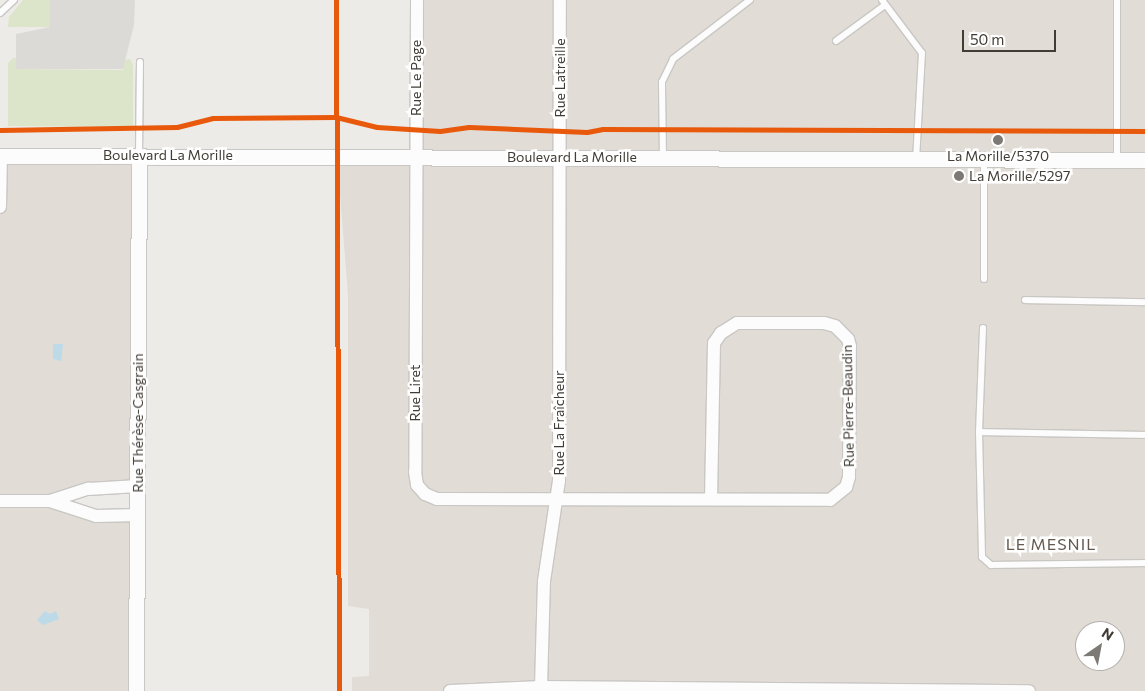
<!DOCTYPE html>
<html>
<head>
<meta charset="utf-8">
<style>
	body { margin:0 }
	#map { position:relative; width:1145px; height:691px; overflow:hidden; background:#edebe8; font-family:Commissioner,sans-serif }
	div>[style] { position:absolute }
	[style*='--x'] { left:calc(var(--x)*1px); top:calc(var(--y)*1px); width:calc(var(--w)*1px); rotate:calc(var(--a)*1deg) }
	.residential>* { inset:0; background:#e1dcd5 }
	.green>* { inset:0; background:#dce5ca }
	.parking>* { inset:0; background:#dcdad7 }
	.water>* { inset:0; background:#bcdae7 }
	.roads { filter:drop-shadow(1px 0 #c9c7c4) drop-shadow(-1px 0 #c9c7c4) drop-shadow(0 1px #c9c7c4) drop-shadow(0 -1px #c9c7c4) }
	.service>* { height:6px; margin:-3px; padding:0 3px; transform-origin:3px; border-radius:3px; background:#fcfcfc }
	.minor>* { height:12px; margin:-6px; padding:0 6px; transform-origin:6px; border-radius:6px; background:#fcfcfc }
	.tertiary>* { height:15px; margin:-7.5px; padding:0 7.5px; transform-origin:7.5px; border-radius:7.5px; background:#fcfcfc }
	.cycleway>* { height:5px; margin:-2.5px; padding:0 2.5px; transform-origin:2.5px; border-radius:2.5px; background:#e8590c }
	.dots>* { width:14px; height:14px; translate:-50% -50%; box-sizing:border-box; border:2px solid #fff; border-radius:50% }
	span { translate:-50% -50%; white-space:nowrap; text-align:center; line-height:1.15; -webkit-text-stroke:5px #fff; paint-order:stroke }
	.street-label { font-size:14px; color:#413c35 }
	.poi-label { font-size:14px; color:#413c35 }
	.left { translate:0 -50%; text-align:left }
	.quarter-label { font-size:16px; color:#63594e; letter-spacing:1px }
	.north { position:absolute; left:1075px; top:621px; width:50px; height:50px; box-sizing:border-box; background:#fff; border:1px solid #b3b1ae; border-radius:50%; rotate:33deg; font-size:14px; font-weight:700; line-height:20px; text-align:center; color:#413c35 }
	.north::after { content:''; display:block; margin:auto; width:18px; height:22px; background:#7d7974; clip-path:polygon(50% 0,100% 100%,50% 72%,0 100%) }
	.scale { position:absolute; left:962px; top:30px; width:94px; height:22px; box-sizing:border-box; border:2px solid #413c35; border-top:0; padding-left:6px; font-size:15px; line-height:18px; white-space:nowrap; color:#413c35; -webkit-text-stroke:4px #fff; paint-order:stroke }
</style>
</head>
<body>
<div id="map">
	<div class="residential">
		<div style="clip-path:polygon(evenodd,417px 0,1145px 0,1145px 691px,352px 691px,352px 677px,369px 676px,369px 609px,348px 606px,348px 295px,337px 156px,415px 155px,417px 0,1085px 631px,1115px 631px,1115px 661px,1085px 661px,1085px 631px)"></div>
		<div style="clip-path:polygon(139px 155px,138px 486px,51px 501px,96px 516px,138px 515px,136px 691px,0 691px,0 156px)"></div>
	</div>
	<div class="green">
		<div style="clip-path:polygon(23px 0,50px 0,50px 27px,8px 27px,9px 17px)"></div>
		<div style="clip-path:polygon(13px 58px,16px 58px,16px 69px,123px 70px,123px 60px,130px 59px,133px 64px,133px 127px,8px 126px,8px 63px)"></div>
	</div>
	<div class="parking">
		<div style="clip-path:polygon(50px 0,135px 0,134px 25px,123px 69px,16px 69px,16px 34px,50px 27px)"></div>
	</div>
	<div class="water">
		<div style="clip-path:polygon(53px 344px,63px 344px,61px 361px,53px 359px)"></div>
		<div style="clip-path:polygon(45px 611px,50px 614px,56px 611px,59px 619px,43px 625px,37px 620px)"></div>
	</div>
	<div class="roads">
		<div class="service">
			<div style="--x:882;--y:0;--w:66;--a:53"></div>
			<div style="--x:922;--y:53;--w:106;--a:93.2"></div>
			<div style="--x:1117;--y:0;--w:160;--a:90"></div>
			<div style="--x:0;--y:13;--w:19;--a:-43"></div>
			<div style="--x:836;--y:41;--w:61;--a:-36.3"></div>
			<div style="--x:139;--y:155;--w:93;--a:-89.4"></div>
			<div style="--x:663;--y:157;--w:75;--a:-90.8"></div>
			<div style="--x:662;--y:82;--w:25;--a:-64"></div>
			<div style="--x:673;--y:59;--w:97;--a:-37.5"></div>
			<div style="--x:984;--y:161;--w:118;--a:90"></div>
			<div style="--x:1025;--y:300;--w:120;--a:1"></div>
			<div style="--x:983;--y:328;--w:104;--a:92.2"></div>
			<div style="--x:979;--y:432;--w:125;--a:88.6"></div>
			<div style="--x:982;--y:557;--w:12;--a:42"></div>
			<div style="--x:991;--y:565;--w:154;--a:-0.7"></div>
			<div style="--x:979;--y:432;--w:166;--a:1"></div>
		</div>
		<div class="minor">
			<div style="--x:417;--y:0;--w:472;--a:90.2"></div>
			<div style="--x:415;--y:472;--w:13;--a:81"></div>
			<div style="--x:417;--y:485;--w:12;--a:48"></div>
			<div style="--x:425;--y:494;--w:13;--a:23"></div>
			<div style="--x:437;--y:499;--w:393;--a:0.1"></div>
			<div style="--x:830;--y:500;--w:21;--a:-39"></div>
			<div style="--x:846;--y:487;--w:10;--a:-73"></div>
			<div style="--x:849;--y:477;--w:131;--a:-89.6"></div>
			<div style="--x:850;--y:346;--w:7;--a:-106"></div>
			<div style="--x:848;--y:339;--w:18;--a:-135"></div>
			<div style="--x:835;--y:326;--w:11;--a:-165"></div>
			<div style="--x:824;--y:323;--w:87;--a:180"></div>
			<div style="--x:737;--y:323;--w:19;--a:148"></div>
			<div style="--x:721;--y:333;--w:12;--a:125"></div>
			<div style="--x:714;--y:343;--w:156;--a:91.1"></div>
			<div style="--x:0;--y:207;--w:51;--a:-88.9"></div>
			<div style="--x:0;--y:501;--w:50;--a:0"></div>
			<div style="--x:50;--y:501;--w:48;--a:18.1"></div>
			<div style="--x:96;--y:516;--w:42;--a:-1.4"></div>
			<div style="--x:50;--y:501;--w:40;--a:-18"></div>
			<div style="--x:88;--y:489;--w:50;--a:-3.4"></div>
			<div style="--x:541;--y:687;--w:106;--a:-88.4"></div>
			<div style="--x:544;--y:581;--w:101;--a:-81.5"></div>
			<div style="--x:559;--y:481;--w:481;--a:-89.9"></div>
			<div style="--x:450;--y:691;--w:91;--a:-2.5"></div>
			<div style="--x:541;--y:687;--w:488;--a:0.5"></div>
		</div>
		<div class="tertiary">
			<div style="--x:0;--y:156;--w:1145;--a:0.2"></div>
			<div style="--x:136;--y:691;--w:536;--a:-89.68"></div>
		</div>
	</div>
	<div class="cycleway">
		<div style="--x:336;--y:0;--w:691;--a:89.75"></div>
		<div style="--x:0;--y:130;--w:177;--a:-1"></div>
		<div style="--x:177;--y:127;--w:37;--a:-14"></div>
		<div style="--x:213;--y:118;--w:123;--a:-0.5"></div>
		<div style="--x:336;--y:117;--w:42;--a:13.7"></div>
		<div style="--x:377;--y:127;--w:63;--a:3.6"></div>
		<div style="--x:440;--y:131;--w:29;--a:-8"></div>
		<div style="--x:469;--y:127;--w:118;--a:2.4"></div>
		<div style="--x:587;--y:132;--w:16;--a:-11"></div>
		<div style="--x:603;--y:129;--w:542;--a:0.21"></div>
	</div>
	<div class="dots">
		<div style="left:998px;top:140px;background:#7d7974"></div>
		<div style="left:959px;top:176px;background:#7d7974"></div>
	</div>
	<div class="street-label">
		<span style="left:416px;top:78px;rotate:-90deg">Rue Le Page</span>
		<span style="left:560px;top:78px;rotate:-90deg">Rue Latreille</span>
		<span style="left:168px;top:155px">Boulevard La Morille</span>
		<span style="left:572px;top:157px">Boulevard La Morille</span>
		<span style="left:415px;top:393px;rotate:-90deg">Rue Liret</span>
		<span style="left:848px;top:406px;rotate:-91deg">Rue Pierre-Beaudin</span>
		<span style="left:138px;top:423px;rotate:-90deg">Rue Thérèse-Casgrain</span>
		<span style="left:559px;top:423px;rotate:-90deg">Rue La Fraîcheur</span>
	</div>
	<div class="poi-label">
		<span style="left:998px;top:156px">La Morille/5370</span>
		<span class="left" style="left:969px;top:176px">La Morille/5297</span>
	</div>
	<div class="quarter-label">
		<span style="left:1051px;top:544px">LE MESNIL</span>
	</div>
	<div class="north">N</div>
	<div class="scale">50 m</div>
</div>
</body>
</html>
